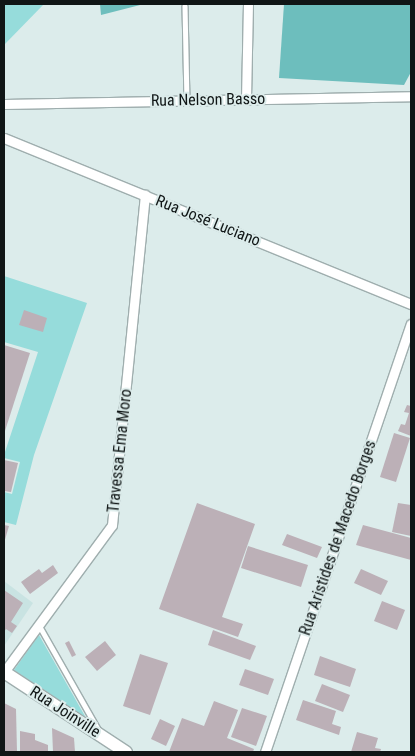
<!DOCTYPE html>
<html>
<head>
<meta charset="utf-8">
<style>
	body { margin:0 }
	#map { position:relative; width:415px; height:756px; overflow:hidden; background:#dceceb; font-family:"Roboto Condensed",sans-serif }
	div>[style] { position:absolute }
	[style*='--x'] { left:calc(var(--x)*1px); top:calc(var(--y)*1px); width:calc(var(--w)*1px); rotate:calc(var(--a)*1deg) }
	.built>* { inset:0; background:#c9e3e2 }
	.green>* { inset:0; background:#96dcdb }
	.forest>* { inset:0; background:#6dbebd }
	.building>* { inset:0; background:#bcb0b7 }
	.roads { filter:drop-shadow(1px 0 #9faeae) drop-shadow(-1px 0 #9faeae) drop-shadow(0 1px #9faeae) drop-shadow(0 -1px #9faeae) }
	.service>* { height:4.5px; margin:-2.25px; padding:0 2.25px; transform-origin:2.25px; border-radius:2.25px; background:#fff }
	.minor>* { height:9px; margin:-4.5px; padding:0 4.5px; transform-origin:4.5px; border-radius:4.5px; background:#fff }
	.secondary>* { height:12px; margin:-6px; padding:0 6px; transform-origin:6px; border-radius:6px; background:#fff }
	span { translate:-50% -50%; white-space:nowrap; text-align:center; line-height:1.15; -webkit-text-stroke:4px #dceceb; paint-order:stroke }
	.street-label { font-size:16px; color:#101616 }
	.frame { position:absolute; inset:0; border:5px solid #101616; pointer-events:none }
</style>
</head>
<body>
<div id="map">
	<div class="built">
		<div style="clip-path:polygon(4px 581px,33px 603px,4px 646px)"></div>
	</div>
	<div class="green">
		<div style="clip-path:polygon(4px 4px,44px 4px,4px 45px)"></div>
		<div style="clip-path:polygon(4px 276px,87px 303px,34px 455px,16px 525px,4px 522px,4px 492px,12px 494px,20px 462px,4px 458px,4px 455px,38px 352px,4px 342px)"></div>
		<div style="clip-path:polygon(39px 635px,86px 718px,14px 670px)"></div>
	</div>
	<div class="forest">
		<div style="clip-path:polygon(100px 4px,144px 4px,101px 15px)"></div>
		<div style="clip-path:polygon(284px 4px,411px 4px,411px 72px,404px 85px,279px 78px)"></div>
	</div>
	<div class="building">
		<div style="clip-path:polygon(24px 310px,47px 318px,43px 332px,19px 325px)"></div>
		<div style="clip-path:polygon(4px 345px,30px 353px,4px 434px)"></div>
		<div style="clip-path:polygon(407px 405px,411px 406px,411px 436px,398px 431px,401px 424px,405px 425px,409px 413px,404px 412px)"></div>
		<div style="clip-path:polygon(394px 433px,410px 438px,396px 482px,380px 477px)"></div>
		<div style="clip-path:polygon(4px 460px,18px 463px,11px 492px,4px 491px)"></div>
		<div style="clip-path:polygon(197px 503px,255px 524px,222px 617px,243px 624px,238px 637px,159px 609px)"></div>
		<div style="clip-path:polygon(398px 503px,411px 505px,411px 536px,392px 532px)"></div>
		<div style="clip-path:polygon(4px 525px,9px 526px,4px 543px)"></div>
		<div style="clip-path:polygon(363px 525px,411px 538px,411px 560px,356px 545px)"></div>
		<div style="clip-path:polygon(287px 534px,322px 547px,317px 558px,282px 545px)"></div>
		<div style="clip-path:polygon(248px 546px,308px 565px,301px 587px,241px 568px)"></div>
		<div style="clip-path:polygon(53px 565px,58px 573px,30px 594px,21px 582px,39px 569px,42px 573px)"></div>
		<div style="clip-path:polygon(361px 569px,388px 581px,381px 595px,354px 583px)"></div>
		<div style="clip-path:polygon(4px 590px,23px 603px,11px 622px,17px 626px,12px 633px,6px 629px,4px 632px)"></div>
		<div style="clip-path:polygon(382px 601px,405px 610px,397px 630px,374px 621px)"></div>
		<div style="clip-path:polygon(213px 630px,256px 646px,250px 660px,208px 645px)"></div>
		<div style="clip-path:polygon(69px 641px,76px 655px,72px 657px,65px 643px)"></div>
		<div style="clip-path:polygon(105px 641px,116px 655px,97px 671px,85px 657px)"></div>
		<div style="clip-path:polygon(140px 654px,168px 663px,150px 715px,123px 706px)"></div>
		<div style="clip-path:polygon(320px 656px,356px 669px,350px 687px,314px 675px)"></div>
		<div style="clip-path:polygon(245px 669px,274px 679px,268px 695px,239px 685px)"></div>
		<div style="clip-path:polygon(322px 684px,350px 695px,343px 712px,315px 701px)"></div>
		<div style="clip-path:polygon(303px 700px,336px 711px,332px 724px,341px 727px,339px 735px,296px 720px)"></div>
		<div style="clip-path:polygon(214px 701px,238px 710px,227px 738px,254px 749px,253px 752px,169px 752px,182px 718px,204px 726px)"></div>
		<div style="clip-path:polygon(4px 703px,16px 709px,17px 752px,4px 752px)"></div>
		<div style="clip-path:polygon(242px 708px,267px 716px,256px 746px,231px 737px)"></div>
		<div style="clip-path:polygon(160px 719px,175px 726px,166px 746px,151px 739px)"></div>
		<div style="clip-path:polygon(52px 728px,74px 738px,75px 752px,53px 752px)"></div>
		<div style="clip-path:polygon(20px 731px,35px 734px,35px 740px,48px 745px,48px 752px,20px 752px)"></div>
		<div style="clip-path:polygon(357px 732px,378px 738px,375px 748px,381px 749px,380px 752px,351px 752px)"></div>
	</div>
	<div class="roads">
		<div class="service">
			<div style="--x:185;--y:6;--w:94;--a:88.8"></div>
			<div style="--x:39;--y:625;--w:120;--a:60.4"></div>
		</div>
		<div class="minor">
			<div style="--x:246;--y:99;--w:95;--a:-88.8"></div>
			<div style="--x:4;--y:104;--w:407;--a:-1.1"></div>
			<div style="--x:4;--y:138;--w:440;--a:22.2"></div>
			<div style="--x:4;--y:672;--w:182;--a:-53.7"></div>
			<div style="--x:112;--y:525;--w:332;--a:-84.3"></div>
			<div style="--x:265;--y:752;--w:452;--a:-71.2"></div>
		</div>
		<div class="secondary">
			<div style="--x:4;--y:672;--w:146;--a:33.3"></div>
		</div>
	</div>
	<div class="street-label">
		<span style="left:208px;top:100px;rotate:-1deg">Rua Nelson Basso</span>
		<span style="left:208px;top:221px;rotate:22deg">Rua José Luciano</span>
		<span style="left:120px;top:451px;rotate:-84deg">Travessa Ema Moro</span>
		<span style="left:338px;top:538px;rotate:-71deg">Rua Aristides de Macedo Borges</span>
		<span style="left:65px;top:712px;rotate:33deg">Rua Joinville</span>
	</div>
	<div class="frame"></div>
</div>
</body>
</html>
